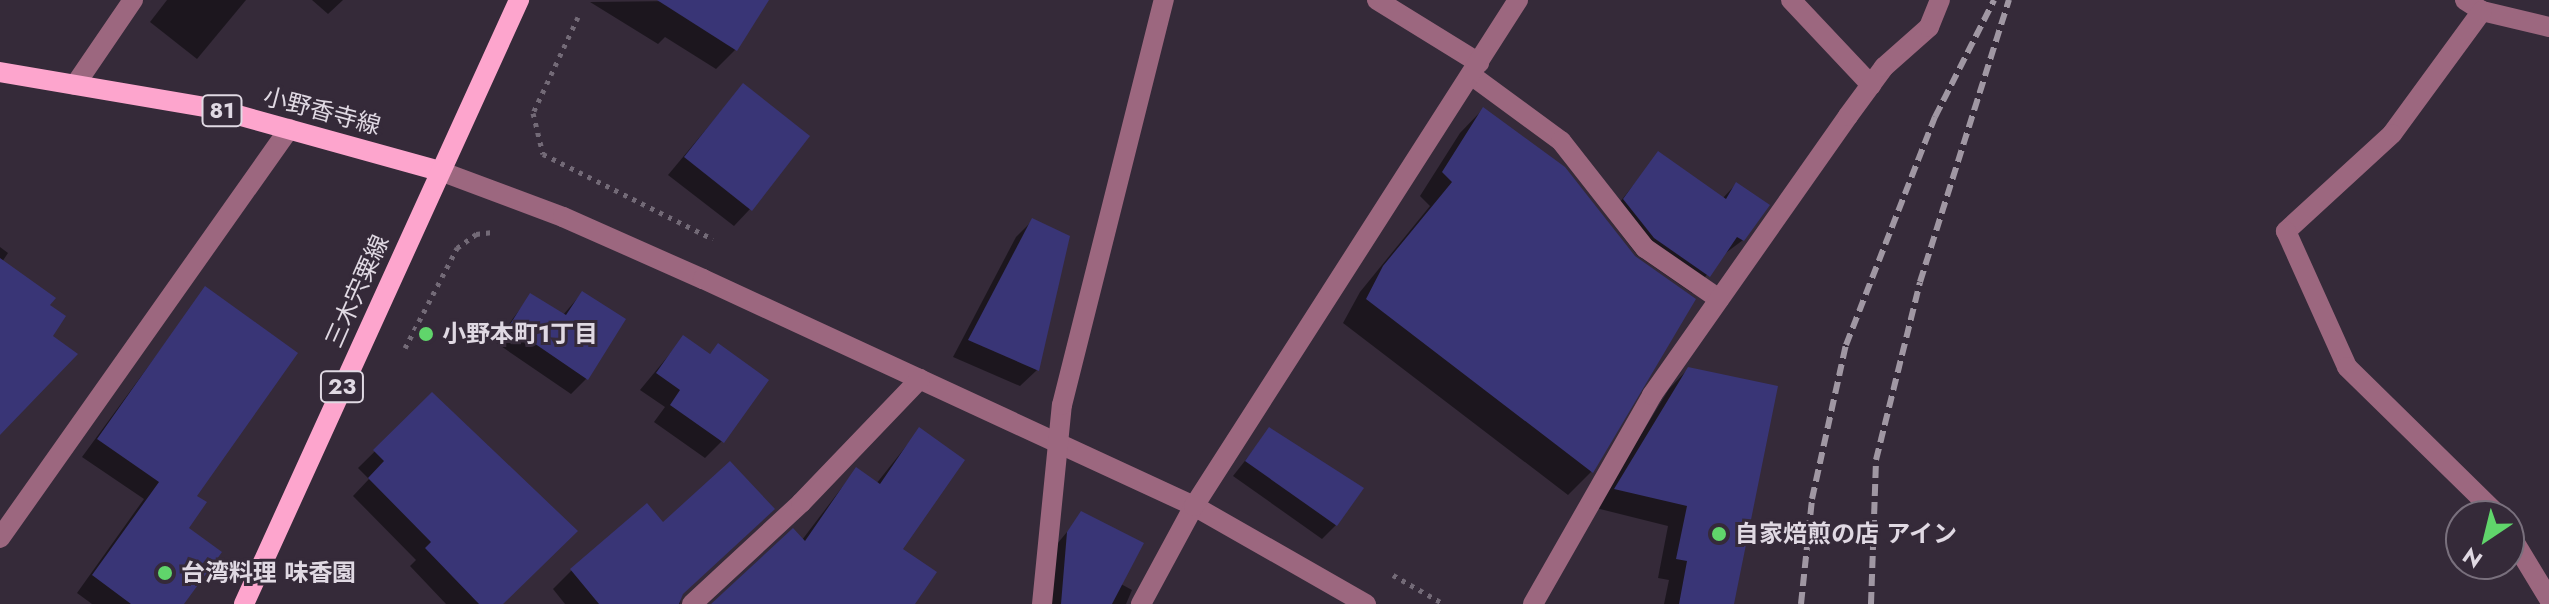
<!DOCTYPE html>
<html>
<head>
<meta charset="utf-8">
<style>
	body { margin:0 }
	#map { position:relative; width:2549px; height:604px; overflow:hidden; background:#352a39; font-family:Jost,"Noto Sans JP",sans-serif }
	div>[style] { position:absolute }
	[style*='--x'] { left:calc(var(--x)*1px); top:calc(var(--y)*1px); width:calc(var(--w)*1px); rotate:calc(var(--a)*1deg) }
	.shadow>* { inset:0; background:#0007 }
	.building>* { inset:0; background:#393576 }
	.path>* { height:5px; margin-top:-2.5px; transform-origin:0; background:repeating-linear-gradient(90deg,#736a77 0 4px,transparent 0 10px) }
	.minor>* { height:20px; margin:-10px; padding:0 10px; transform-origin:10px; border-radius:10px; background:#9c677f }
	.major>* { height:20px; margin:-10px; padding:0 10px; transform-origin:10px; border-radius:10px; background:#fda5cd }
	.rail>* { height:6px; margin-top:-3px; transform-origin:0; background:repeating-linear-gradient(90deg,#a097a3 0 12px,transparent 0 18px) }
	.dots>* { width:22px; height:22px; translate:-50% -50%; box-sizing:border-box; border:4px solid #352a39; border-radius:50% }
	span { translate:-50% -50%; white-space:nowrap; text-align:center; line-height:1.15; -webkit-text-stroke:6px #352a39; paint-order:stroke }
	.shield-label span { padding:2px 6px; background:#352a39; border:2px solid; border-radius:6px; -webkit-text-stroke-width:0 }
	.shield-label { font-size:22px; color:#e0d9e3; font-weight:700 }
	.street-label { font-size:24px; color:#e0d9e3 }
	.poi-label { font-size:24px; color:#e0d9e3; font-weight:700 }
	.left { translate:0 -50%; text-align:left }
	.north { position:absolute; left:2445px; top:500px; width:80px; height:80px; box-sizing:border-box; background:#352a39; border:2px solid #79707d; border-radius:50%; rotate:215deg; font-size:22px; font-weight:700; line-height:32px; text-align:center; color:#e0d9e3 }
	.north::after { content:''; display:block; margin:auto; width:28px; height:36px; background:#60d56b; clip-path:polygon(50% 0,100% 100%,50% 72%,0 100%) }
</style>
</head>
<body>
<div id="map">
	<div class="shadow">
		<div style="clip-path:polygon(167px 0,246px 0,197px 59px,150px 22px)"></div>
		<div style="clip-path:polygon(312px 0,343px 0,328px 14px)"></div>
		<div style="clip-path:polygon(765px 0,735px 50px,716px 69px,665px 37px,658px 44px,590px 2px)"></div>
		<div style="clip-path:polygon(743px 85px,750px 209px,734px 226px,668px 175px)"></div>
		<div style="clip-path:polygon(1483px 109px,1591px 472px,1568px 495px,1343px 323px,1360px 292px,1430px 206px,1420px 196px,1460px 133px)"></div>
		<div style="clip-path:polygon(1659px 153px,1722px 199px,1736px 184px,1743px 240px,1723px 255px,1692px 293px,1637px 255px,1608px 217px)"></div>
		<div style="clip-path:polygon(1033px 220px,1037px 370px,1020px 386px,953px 357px,1016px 237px)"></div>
		<div style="clip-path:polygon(0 247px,8px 253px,2px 262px,47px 305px,0 432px)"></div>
		<div style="clip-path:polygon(205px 289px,195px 496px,186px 528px,182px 604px,92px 604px,77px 593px,144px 499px,82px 457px)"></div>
		<div style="clip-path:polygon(582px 293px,586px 379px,571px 394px,495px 342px,530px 296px,563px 315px)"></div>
		<div style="clip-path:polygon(683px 338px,708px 356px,718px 346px,722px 441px,705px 458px,654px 422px,665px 407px,640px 390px)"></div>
		<div style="clip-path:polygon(1688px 369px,1733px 604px,1664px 604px,1669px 580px,1658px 578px,1668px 526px,1596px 508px,1669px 389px)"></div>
		<div style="clip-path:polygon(432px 395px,501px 604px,446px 604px,410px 566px,416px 560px,353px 496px,369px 479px,358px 468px)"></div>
		<div style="clip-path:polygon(1270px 429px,1336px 525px,1322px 539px,1233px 476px)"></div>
		<div style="clip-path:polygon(919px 430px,900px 550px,912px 604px,712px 604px,802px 540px,856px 469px,876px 484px)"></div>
		<div style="clip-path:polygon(1082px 514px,1121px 584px,1132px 590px,1126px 604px,1047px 604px,1052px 550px)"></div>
		<div style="clip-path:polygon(572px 570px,681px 596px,680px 604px,565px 604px,553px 589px)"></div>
	</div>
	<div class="building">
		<div style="clip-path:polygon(657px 0,769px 0,737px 51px)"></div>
		<div style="clip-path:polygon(743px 83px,810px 136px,752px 211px,684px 157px)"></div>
		<div style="clip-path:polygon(1483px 107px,1565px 167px,1635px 256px,1696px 299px,1593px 473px,1366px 299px,1383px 266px,1452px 182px,1442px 172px)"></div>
		<div style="clip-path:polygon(1658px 151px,1726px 199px,1736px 182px,1770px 205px,1744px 241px,1737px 237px,1710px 277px,1654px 238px,1623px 199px)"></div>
		<div style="clip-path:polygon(1032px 218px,1070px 236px,1039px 371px,968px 340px)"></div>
		<div style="clip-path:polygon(0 258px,56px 298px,50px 305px,66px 316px,53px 336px,78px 354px,0 435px)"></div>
		<div style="clip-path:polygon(205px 286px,298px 353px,197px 496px,207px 502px,189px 528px,222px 552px,184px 604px,131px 604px,92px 575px,159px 482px,97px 439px)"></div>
		<div style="clip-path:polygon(582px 291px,626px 319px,588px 380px,509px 326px,530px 293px,566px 315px)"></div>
		<div style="clip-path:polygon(683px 335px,710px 354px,718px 343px,769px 380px,724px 443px,670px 405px,680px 390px,656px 373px)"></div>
		<div style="clip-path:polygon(1688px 367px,1778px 386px,1734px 604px,1679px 604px,1687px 561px,1676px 559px,1687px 506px,1614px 489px)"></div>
		<div style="clip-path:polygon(432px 392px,578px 531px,503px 604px,479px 604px,425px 548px,431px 542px,368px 478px,384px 461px,373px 450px)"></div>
		<div style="clip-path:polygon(919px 427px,965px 460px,903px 549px,937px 572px,915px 604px,711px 604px,793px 528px,805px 541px,856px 467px,880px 484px)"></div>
		<div style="clip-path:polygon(1269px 427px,1364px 488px,1337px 526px,1245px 461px)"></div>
		<div style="clip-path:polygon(730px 461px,775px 509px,683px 594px,679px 604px,599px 604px,570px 569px,647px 503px,663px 522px)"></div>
		<div style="clip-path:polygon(1081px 511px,1144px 543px,1112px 604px,1061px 604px,1067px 532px)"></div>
	</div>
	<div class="path">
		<div style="--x:578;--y:17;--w:106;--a:115.1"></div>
		<div style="--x:533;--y:113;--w:42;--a:76.3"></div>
		<div style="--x:543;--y:154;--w:190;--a:26.6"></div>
		<div style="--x:405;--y:348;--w:113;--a:-62.5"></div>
		<div style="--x:457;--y:248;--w:24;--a:-36"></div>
		<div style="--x:476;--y:234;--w:17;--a:-7"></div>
		<div style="--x:1393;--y:575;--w:59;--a:29.6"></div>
	</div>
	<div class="minor">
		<div style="--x:1377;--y:0;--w:120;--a:31.7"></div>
		<div style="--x:1791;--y:0;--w:117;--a:46.7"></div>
		<div style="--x:2465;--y:0;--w:20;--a:33"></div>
		<div style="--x:2482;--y:11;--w:69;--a:13.4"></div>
		<div style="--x:2482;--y:11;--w:152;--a:126.2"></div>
		<div style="--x:2392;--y:134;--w:144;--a:137.5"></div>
		<div style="--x:2286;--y:231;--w:149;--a:65.8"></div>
		<div style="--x:2347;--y:367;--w:213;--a:44.4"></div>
		<div style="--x:1471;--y:75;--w:112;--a:36.3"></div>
		<div style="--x:1561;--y:141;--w:136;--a:51.9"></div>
		<div style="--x:1645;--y:248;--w:90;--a:34.6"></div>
		<div style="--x:75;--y:85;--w:103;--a:-55.7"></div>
		<div style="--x:440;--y:171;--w:131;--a:20.5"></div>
		<div style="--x:563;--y:217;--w:153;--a:23.9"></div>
		<div style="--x:703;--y:279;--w:541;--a:24.81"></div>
		<div style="--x:1194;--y:506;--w:198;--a:29.7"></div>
		<div style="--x:2509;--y:533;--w:77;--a:58.8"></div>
		<div style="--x:0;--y:538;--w:501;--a:-54.75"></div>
		<div style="--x:692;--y:604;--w:149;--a:-42.8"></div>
		<div style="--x:801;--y:503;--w:172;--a:-46.2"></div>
		<div style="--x:1042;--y:604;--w:200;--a:-84.3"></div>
		<div style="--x:1062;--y:405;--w:418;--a:-75.9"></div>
		<div style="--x:1141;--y:604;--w:111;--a:-61.6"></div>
		<div style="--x:1194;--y:506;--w:601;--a:-57.37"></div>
		<div style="--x:1533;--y:604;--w:241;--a:-60.3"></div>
		<div style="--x:1652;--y:395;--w:341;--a:-54.9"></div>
		<div style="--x:1848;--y:116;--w:61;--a:-53.7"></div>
		<div style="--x:1884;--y:67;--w:60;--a:-41.6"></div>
		<div style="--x:1929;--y:27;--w:29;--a:-68"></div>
	</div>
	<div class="major">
		<div style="--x:0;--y:72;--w:219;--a:9.7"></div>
		<div style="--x:216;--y:109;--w:232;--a:15.5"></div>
		<div style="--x:244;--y:604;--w:664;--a:-65.52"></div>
	</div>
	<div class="rail">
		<div style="--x:1801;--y:604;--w:106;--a:-84"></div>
		<div style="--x:1812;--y:499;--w:158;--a:-77.6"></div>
		<div style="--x:1846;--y:345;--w:245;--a:-68.7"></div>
		<div style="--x:1935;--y:117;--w:131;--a:-63.2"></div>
		<div style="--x:1871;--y:604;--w:144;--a:-88"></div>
		<div style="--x:1876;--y:460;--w:183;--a:-76.1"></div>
		<div style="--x:1920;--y:282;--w:296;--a:-72.5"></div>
	</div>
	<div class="dots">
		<div style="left:426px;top:334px;background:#60d56b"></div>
		<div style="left:1719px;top:534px;background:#60d56b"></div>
		<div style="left:165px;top:573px;background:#60d56b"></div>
	</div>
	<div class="shield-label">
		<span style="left:222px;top:111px">81</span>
		<span style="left:342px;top:387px">23</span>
	</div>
	<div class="street-label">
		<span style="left:322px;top:111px;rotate:15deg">小野香寺線</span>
		<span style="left:357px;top:291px;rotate:-66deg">三木宍粟線</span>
	</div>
	<div class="poi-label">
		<span class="left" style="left:442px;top:334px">小野本町1丁目</span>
		<span class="left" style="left:1735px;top:534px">自家焙煎の店 アイン</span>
		<span class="left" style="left:181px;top:573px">台湾料理 味香園</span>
	</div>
	<div class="north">N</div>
</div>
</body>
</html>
